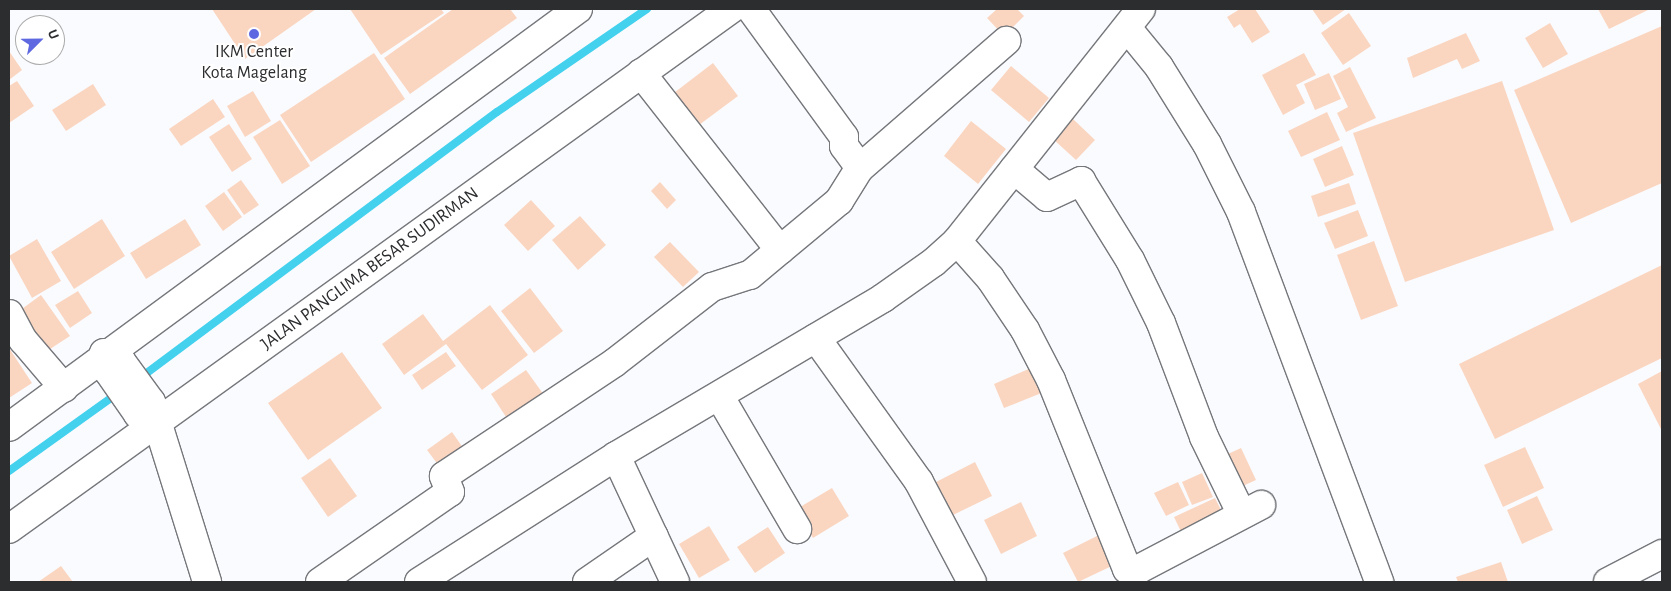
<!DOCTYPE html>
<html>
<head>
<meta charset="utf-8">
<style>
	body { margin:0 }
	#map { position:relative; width:1671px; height:591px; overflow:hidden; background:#fafbff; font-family:"Alegreya Sans",sans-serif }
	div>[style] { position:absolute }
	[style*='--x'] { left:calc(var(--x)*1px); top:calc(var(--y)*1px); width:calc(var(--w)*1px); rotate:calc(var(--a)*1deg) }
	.stream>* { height:8px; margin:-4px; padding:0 4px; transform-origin:4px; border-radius:4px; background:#43d1ed }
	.building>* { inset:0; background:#fad6c1 }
	.roads { filter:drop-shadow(1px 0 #75777b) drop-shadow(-1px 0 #75777b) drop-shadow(0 1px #75777b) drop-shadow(0 -1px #75777b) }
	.street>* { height:28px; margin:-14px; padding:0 14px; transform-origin:14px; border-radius:14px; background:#fff }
	.secondary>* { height:28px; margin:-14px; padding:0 14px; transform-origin:14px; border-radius:14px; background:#fff }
	.dots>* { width:14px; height:14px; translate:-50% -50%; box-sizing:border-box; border:2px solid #fff; border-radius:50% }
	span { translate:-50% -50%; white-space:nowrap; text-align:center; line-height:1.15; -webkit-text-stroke:4px #fff; paint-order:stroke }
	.poi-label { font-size:18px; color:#2c2d2f }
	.street-label { font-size:18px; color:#2c2d2f }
	.frame { position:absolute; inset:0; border:10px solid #2c2d2f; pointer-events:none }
	.north { position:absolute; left:15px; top:15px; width:50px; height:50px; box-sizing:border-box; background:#fff; border:1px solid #ababac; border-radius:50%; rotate:67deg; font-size:14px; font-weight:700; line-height:20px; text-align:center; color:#2c2d2f }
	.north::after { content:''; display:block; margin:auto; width:18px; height:22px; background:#5e68e0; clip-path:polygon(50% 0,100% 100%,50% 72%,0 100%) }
</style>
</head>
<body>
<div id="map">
	<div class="stream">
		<div style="--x:140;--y:378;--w:445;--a:-36.7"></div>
		<div style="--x:497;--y:112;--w:182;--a:-34.5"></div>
		<div style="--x:9;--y:471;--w:134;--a:-35.6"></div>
	</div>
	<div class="building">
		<div style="clip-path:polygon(212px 9px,316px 9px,245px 59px)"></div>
		<div style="clip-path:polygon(350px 9px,441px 9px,444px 13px,381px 55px)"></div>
		<div style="clip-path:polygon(453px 9px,510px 9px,517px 18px,410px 94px,384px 58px)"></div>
		<div style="clip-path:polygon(997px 9px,1017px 9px,1024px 16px,1004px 36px,987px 18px)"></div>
		<div style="clip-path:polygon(1240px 9px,1255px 9px,1270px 32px,1252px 43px,1240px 24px,1234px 28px,1227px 17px)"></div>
		<div style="clip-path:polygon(1312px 9px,1346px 9px,1323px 25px)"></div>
		<div style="clip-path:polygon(1598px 9px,1650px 9px,1609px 29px)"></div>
		<div style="clip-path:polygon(1349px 13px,1371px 46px,1343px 65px,1321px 33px)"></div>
		<div style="clip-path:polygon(1550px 23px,1568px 54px,1543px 68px,1525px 38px)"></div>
		<div style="clip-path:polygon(1662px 26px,1662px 183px,1571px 223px,1514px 90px)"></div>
		<div style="clip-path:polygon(1466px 33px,1480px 61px,1462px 69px,1457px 59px,1413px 78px,1407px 58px)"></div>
		<div style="clip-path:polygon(9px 51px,22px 70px,9px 80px)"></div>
		<div style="clip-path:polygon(374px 53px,405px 99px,311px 162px,280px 115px)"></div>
		<div style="clip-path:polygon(1304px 53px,1316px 75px,1296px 85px,1305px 103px,1283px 115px,1262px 75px)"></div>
		<div style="clip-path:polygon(713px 63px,738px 96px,691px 131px,666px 99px)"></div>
		<div style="clip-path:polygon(1011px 66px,1049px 98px,1029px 122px,991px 90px)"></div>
		<div style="clip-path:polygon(1350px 67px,1376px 118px,1346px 132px,1337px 113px,1348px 107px,1333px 76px)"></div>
		<div style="clip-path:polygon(1329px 73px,1341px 99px,1315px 110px,1304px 84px)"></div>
		<div style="clip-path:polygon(17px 81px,34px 106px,9px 123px,9px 86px)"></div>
		<div style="clip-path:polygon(1502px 81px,1554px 230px,1405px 282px,1353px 133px)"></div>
		<div style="clip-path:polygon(93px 84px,106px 105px,66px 131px,52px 110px)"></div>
		<div style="clip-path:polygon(253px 91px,271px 121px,245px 137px,227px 106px)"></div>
		<div style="clip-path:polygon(213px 99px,225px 117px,181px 146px,169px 129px)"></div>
		<div style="clip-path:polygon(1327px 112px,1340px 140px,1301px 157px,1288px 131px)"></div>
		<div style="clip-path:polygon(1072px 118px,1095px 140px,1076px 160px,1053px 139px)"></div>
		<div style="clip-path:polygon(280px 120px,310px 166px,282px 184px,253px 137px)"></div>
		<div style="clip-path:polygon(971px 121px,1006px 149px,978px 184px,944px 156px)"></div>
		<div style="clip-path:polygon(229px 124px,252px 159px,232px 172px,209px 137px)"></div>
		<div style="clip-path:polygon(1342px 146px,1354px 175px,1325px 187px,1313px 159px)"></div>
		<div style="clip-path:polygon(241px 180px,259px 205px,244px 215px,227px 190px)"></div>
		<div style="clip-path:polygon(660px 182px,676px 200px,667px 209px,651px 191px)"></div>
		<div style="clip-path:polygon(1349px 183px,1356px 204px,1318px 217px,1311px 196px)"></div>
		<div style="clip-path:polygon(224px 192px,242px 217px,223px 231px,205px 206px)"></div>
		<div style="clip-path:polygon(531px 200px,555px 226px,528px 251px,504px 225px)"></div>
		<div style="clip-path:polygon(1358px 210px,1368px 236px,1335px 249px,1324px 223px)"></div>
		<div style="clip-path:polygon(580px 216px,606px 245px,578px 270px,552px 240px)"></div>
		<div style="clip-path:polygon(102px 219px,125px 256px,74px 289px,51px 252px)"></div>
		<div style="clip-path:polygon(185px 219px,201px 245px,146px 279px,130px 253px)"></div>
		<div style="clip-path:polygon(37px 239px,61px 281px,32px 298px,9px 256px)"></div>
		<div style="clip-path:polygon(1374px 241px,1398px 306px,1361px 320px,1337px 255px)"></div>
		<div style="clip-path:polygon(670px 242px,699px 272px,683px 287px,654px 257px)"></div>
		<div style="clip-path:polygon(1662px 265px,1662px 358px,1495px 439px,1459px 364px)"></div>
		<div style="clip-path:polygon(530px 288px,563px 331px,534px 353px,501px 311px)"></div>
		<div style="clip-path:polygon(78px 291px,92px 313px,70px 328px,55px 305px)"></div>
		<div style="clip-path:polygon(41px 295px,70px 336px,47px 351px,19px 311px)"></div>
		<div style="clip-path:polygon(490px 305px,528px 355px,482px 390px,446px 344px,404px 375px,382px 344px,423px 314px,443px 341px)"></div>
		<div style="clip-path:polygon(9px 348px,32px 383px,9px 398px)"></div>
		<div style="clip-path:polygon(342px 352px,382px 408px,308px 460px,268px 403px)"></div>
		<div style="clip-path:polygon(446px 352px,456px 366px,422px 390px,412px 375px)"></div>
		<div style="clip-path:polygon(1033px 367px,1044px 392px,1004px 408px,994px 384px)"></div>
		<div style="clip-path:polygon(526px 370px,544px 395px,508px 420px,491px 394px)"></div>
		<div style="clip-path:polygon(1662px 371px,1662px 431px,1638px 384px)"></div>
		<div style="clip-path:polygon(452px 432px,466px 452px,442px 470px,427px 450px)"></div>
		<div style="clip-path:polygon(1525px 447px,1544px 488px,1503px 507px,1484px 465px)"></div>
		<div style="clip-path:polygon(1241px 448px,1256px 480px,1232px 491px,1217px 459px)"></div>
		<div style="clip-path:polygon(330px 458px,357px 496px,328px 517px,301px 478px)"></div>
		<div style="clip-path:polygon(975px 462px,992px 496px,953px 515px,936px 482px)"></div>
		<div style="clip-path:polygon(1202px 473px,1213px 497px,1192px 505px,1182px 482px)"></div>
		<div style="clip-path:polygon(1178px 482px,1189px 505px,1166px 516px,1154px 493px)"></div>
		<div style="clip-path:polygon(832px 488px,849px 516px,813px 538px,795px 510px)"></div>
		<div style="clip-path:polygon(1537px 496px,1553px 530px,1522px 544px,1507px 510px)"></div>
		<div style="clip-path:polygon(1215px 498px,1226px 520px,1185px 540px,1174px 517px)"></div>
		<div style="clip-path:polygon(1021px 502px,1037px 536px,1001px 554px,984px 520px)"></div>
		<div style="clip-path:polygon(709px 526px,730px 560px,699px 578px,679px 544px)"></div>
		<div style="clip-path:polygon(768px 527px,785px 553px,755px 573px,737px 547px)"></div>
		<div style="clip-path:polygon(1099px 535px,1114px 565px,1078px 582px,1063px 553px)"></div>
		<div style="clip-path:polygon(1501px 562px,1508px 582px,1458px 582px,1456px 577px)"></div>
		<div style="clip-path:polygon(61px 566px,73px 582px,38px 582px)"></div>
	</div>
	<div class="roads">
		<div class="street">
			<div style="--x:751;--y:9;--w:158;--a:54"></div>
			<div style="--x:844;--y:137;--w:9;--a:90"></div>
			<div style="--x:844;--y:146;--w:27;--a:54"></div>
			<div style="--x:1128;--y:29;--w:49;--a:50.8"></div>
			<div style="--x:1159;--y:67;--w:91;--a:58.1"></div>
			<div style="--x:1207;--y:144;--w:76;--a:63.4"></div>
			<div style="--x:1241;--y:212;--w:395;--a:69.5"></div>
			<div style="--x:641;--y:73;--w:225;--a:51.9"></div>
			<div style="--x:780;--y:250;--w:77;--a:-39.7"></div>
			<div style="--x:839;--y:201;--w:39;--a:-58"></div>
			<div style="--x:860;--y:168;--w:194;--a:-41"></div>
			<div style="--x:1014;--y:169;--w:43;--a:40.3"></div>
			<div style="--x:1047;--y:197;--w:38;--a:-25"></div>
			<div style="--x:1081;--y:181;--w:93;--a:58.2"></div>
			<div style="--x:1130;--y:260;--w:70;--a:63.8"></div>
			<div style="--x:1161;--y:323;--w:122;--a:69.3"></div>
			<div style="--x:1204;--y:437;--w:85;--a:64"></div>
			<div style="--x:957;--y:241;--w:50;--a:48.3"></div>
			<div style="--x:990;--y:278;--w:63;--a:56.1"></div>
			<div style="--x:1025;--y:330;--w:56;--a:62.5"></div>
			<div style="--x:1051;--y:380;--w:204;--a:68.1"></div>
			<div style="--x:1127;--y:569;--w:12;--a:0"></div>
			<div style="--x:1139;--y:569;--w:138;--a:-27.7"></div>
			<div style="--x:9;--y:314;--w:30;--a:62"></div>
			<div style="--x:23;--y:340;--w:63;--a:49.5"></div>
			<div style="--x:816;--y:338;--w:177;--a:54.4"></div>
			<div style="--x:919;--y:482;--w:113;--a:62.1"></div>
			<div style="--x:720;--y:397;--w:153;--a:59.7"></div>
			<div style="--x:155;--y:424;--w:20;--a:-150"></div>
			<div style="--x:138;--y:414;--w:52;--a:-124.9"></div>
			<div style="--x:108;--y:371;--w:18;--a:-103"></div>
			<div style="--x:104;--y:353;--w:19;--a:25"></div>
			<div style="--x:121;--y:361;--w:51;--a:53.8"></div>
			<div style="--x:151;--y:402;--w:189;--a:72.7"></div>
			<div style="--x:616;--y:456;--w:139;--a:64.9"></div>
			<div style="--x:320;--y:582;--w:158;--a:-34.7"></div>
			<div style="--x:450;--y:492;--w:17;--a:-111"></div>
			<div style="--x:444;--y:476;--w:204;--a:-33.6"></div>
			<div style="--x:614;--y:363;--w:124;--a:-37.8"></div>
			<div style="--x:712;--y:287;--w:40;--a:-18"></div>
			<div style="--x:750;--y:275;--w:39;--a:-40"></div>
			<div style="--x:419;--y:582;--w:234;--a:-32.6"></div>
			<div style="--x:616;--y:456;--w:310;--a:-30.6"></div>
			<div style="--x:883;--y:298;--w:62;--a:-35.2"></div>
			<div style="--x:934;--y:262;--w:31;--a:-42"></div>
			<div style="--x:957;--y:241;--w:296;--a:-51.6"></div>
			<div style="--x:587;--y:582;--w:81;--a:-34.5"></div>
			<div style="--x:1608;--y:582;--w:61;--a:-27.4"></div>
		</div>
		<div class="secondary">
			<div style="--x:9;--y:427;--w:706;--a:-36.3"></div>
			<div style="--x:9;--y:529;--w:890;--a:-35.76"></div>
		</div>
	</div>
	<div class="dots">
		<div style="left:254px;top:34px;background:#5e68e0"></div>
	</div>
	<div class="poi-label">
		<span style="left:254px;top:63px">IKM Center<br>Kota Magelang</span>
	</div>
	<div class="street-label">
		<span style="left:370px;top:269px;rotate:-36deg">JALAN PANGLIMA BESAR SUDIRMAN</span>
	</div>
	<div class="frame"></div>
	<div class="north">U</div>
</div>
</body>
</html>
